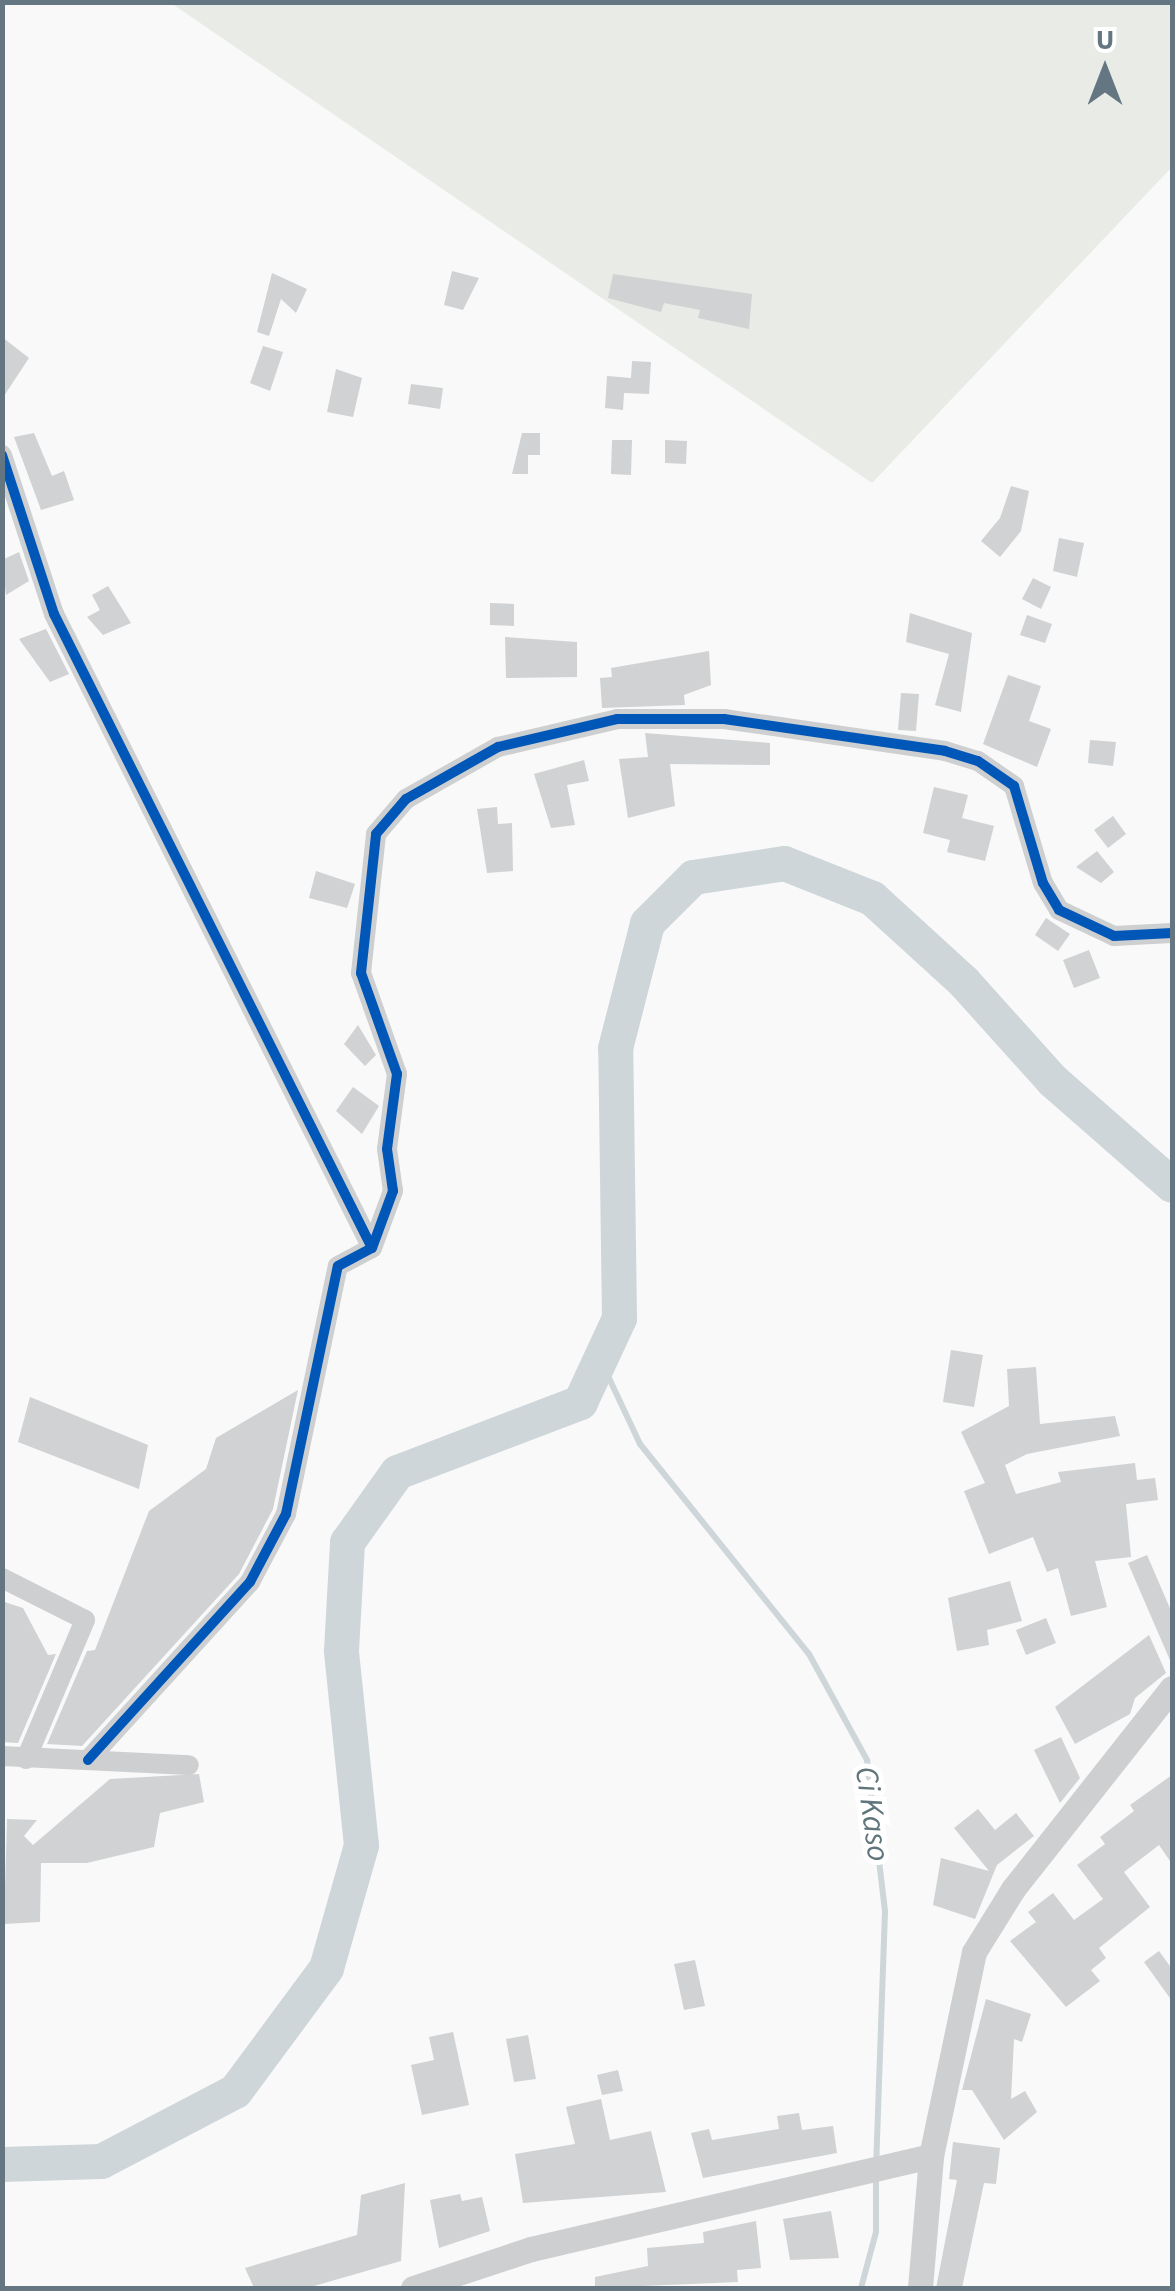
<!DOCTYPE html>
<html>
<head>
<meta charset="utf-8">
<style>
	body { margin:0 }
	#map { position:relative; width:1175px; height:2291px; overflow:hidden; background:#f9f9f9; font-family:"Source Sans 3",sans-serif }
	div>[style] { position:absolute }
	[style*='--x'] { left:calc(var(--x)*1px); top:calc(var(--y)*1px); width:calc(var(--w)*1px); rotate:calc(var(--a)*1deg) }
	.green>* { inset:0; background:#e8ebe6 }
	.stream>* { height:6px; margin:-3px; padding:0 3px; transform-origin:3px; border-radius:3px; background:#ced6d9 }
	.river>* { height:35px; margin:-17.5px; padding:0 17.5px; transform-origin:17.5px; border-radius:17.5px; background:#ced6d9 }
	.building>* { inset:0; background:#d0d2d3 }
	.minor>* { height:20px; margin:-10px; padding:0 10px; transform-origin:10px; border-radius:10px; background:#cecfd0 }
	.tertiary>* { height:25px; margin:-12.5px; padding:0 12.5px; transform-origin:12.5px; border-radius:12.5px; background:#cecfd0 }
	.cycleway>* { height:10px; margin:-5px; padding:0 5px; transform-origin:5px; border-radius:5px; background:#0057b8 }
	span { translate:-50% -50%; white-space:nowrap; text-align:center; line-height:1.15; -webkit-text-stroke:10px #fff; paint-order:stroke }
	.water-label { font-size:32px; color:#60757c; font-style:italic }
	.frame { position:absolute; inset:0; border:5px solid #657683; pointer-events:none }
	.north { position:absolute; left:1055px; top:20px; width:100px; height:100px; -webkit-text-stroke:8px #fff; paint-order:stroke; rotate:0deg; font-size:28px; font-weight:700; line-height:40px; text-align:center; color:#657683 }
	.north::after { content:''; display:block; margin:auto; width:35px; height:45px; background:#657683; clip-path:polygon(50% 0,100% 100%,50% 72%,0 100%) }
</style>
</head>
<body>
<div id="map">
	<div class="green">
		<div style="clip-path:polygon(171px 3px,1172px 3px,1172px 167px,872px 483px)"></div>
	</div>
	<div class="stream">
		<div style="--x:600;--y:1359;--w:94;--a:64.8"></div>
		<div style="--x:640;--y:1444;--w:270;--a:51.2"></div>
		<div style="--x:809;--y:1654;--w:121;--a:61.3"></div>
		<div style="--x:867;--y:1760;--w:152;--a:83.2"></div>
		<div style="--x:885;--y:1911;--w:253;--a:92"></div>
		<div style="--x:861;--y:2288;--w:58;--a:-75"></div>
		<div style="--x:876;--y:2232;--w:55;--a:-90"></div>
	</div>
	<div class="river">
		<div style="--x:2;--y:2164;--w:99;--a:-1.7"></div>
		<div style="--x:101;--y:2161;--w:151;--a:-27.6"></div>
		<div style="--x:235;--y:2091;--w:153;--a:-53.5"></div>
		<div style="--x:326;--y:1968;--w:128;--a:-74.1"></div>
		<div style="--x:361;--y:1845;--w:196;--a:-95.9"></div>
		<div style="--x:341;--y:1650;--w:108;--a:-86.8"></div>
		<div style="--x:347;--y:1542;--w:86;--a:-54.5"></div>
		<div style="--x:397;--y:1472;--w:196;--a:-20.9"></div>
		<div style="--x:580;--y:1402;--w:93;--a:-65.1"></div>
		<div style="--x:619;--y:1318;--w:270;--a:-90.8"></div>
		<div style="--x:615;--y:1048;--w:129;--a:-75.6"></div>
		<div style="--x:647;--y:923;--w:65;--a:-45"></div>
		<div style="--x:693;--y:877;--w:92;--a:-8.7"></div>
		<div style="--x:784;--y:863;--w:95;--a:21.7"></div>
		<div style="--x:872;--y:898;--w:123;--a:42.4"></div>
		<div style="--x:963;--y:981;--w:133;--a:48"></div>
		<div style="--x:1052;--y:1080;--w:159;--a:41.2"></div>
	</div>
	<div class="building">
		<div style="clip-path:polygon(452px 271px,479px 278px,463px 310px,444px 305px)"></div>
		<div style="clip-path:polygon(272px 273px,307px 289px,296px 313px,281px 299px,269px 336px,257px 332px)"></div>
		<div style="clip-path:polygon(613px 274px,752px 294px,749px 329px,698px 318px,700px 310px,664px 303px,661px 312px,608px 298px)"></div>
		<div style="clip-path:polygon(2px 337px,29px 358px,2px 399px)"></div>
		<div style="clip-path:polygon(263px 346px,283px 352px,270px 391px,250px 383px)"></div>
		<div style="clip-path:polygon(632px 361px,651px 362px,649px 394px,624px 393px,623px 410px,605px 408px,607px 376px,631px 378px)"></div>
		<div style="clip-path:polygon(336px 369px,362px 378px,353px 417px,327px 412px)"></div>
		<div style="clip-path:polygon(411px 384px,443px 388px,440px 409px,408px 404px)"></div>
		<div style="clip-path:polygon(34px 433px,52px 476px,64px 471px,74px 500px,41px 510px,14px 437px)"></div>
		<div style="clip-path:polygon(522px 433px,540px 433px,540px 455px,528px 455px,528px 474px,512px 474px)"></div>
		<div style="clip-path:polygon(612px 440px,632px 440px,631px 475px,611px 474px)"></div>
		<div style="clip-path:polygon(665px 440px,687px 441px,686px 464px,665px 463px)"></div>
		<div style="clip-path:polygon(1011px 486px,1029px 491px,1021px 531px,1000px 557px,981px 541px,1000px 518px)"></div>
		<div style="clip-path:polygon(1059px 538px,1084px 543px,1077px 577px,1053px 571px)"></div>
		<div style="clip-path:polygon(19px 552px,29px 581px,6px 595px,2px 560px)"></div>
		<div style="clip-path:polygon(1033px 578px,1051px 587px,1041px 609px,1022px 599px)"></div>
		<div style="clip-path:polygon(108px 586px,131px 623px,103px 635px,87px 617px,100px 610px,92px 595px)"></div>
		<div style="clip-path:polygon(490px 603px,514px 604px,514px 626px,490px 625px)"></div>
		<div style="clip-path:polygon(910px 613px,972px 633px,961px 712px,935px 705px,949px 654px,906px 642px)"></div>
		<div style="clip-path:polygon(1027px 615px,1052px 624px,1045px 643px,1020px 635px)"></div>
		<div style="clip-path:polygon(46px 629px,69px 674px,50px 682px,19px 639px)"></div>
		<div style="clip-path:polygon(505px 637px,577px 642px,577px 677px,506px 678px)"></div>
		<div style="clip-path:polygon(709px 651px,711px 685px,684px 695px,685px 705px,602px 708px,600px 678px,612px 677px,611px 668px)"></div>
		<div style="clip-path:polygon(1008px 675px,1041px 686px,1029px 721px,1051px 729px,1037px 767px,983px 744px)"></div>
		<div style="clip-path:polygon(901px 693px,919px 694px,916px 731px,898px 730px)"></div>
		<div style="clip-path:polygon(645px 733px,770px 743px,770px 765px,670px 764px,675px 806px,628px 818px,619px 759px,648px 757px)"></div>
		<div style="clip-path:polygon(1090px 740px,1116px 742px,1113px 766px,1088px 763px)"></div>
		<div style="clip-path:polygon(584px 760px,589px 781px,567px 785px,575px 825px,551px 828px,534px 774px)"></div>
		<div style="clip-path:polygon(934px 787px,968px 795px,962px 818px,994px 826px,985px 861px,947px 852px,950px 840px,923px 833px)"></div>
		<div style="clip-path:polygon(497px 807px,498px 824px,512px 823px,513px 871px,487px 873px,477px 809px)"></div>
		<div style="clip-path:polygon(1113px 816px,1126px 834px,1108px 848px,1094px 830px)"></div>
		<div style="clip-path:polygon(1097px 851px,1114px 872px,1101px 883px,1076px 867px)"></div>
		<div style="clip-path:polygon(316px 871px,355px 884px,347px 908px,309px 898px)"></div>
		<div style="clip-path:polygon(1046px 918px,1070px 934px,1058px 951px,1035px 935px)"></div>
		<div style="clip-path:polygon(1089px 950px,1100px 978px,1074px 988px,1063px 960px)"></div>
		<div style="clip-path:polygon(358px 1025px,376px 1055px,365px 1066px,344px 1044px)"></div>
		<div style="clip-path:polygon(353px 1087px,379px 1106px,362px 1134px,336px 1111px)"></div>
		<div style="clip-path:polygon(951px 1350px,983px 1355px,974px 1407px,943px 1402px)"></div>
		<div style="clip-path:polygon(1036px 1367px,1040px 1424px,1115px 1416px,1120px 1436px,1027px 1454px,1005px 1465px,1016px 1494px,1061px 1482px,1058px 1472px,1135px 1463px,1137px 1480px,1155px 1478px,1158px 1500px,1126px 1504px,1131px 1557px,1095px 1561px,1107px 1607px,1071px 1616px,1058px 1568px,1047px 1572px,1033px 1537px,989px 1554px,964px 1491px,985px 1483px,961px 1432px,1009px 1406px,1007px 1369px)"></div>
		<div style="clip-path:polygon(298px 1390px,273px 1509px,239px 1574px,82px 1746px,47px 1744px,87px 1651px,95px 1650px,149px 1511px,206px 1469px,216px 1438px)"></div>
		<div style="clip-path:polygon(30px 1397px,148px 1445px,139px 1489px,18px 1442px)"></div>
		<div style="clip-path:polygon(1147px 1555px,1172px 1613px,1172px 1665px,1128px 1563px)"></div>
		<div style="clip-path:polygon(1010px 1581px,1022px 1621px,987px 1630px,989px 1645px,957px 1651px,948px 1598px)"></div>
		<div style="clip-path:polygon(2px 1601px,23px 1608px,48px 1655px,56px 1654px,18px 1743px,2px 1742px)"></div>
		<div style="clip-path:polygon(1046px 1618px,1056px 1643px,1026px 1655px,1016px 1630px)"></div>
		<div style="clip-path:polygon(1149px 1635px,1166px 1673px,1135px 1698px,1130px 1714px,1075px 1744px,1055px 1707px)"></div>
		<div style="clip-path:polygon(1061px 1737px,1080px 1778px,1060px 1803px,1034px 1750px)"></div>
		<div style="clip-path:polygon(199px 1774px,204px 1802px,160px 1813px,154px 1847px,87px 1863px,41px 1863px,40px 1922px,4px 1924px,7px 1819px,37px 1820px,24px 1836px,33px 1845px,110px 1779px)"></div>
		<div style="clip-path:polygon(1172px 1775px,1172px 1864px,1159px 1845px,1124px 1872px,1150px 1907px,1099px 1948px,1106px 1958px,1091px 1970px,1100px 1981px,1066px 2007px,1010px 1941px,1036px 1922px,1028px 1912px,1053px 1893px,1074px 1920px,1103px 1899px,1077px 1865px,1105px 1844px,1100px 1837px,1134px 1811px,1130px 1805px)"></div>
		<div style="clip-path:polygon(978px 1809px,995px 1830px,1016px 1813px,1034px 1836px,997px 1865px,975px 1919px,933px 1905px,941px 1858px,989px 1871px,954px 1828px)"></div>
		<div style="clip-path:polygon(1159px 1951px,1172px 1969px,1172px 2001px,1144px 1962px)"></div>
		<div style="clip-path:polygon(695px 1960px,705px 2006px,684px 2010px,674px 1964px)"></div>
		<div style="clip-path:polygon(986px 1999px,1031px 2014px,1022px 2042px,1014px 2039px,1011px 2099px,1025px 2091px,1037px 2112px,1004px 2140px,972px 2090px,962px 2090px)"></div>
		<div style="clip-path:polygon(453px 2032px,469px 2105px,422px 2115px,411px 2065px,434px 2060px,429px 2037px)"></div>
		<div style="clip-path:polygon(528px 2035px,536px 2079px,514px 2082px,506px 2039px)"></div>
		<div style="clip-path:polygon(618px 2070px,623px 2091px,602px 2095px,597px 2075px)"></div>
		<div style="clip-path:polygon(601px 2099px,610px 2140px,651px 2131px,666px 2192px,523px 2203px,515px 2154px,575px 2144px,566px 2107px)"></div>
		<div style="clip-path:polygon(799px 2113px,802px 2130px,833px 2126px,837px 2153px,703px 2178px,691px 2133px,709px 2129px,712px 2140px,779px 2129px,777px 2116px)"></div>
		<div style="clip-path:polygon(953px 2142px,1000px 2148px,996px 2184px,984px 2183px,962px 2288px,936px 2288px,957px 2180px,949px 2179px)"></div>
		<div style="clip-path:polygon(405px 2183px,401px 2261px,307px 2288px,254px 2288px,245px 2268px,357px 2235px,361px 2195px)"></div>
		<div style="clip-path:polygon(460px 2194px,462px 2201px,482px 2197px,490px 2231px,439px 2248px,430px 2200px)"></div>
		<div style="clip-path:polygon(831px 2211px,839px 2258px,790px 2260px,783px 2219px)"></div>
		<div style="clip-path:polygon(756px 2221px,761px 2268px,737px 2270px,738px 2282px,595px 2288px,595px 2277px,648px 2266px,647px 2248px,704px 2243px,703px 2232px)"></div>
	</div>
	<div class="minor">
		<div style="--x:2;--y:455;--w:167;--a:71.9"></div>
		<div style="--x:54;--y:614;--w:709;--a:63.36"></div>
		<div style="--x:2;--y:1578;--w:93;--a:26.8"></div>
		<div style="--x:85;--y:1620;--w:151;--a:113"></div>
		<div style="--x:2;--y:1756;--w:187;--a:2.8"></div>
		<div style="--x:88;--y:1760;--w:241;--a:-47.7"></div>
		<div style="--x:250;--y:1582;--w:77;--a:-62.1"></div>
		<div style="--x:286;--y:1514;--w:253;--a:-78.2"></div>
		<div style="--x:338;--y:1266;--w:38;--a:-28"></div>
		<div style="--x:372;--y:1248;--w:61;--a:-69.8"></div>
		<div style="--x:393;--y:1191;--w:42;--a:-98.1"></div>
		<div style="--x:387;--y:1149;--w:76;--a:-82.4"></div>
		<div style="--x:397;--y:1074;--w:107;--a:-109.6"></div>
		<div style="--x:361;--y:973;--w:140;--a:-83.8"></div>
		<div style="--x:376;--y:834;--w:46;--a:-49.4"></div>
		<div style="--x:406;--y:799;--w:106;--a:-29.5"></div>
		<div style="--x:498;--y:747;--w:122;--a:-13.2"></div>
		<div style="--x:617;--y:719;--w:107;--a:0"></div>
		<div style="--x:724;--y:719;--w:223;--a:8.2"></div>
		<div style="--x:945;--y:751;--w:34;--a:17"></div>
		<div style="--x:978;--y:761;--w:44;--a:34.8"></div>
		<div style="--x:1014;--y:786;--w:101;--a:73.4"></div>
		<div style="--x:1043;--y:883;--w:31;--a:59"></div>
		<div style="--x:1059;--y:910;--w:61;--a:25.3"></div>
		<div style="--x:1114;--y:936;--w:58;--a:-3"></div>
	</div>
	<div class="tertiary">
		<div style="--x:413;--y:2288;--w:124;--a:-18.3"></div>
		<div style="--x:531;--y:2249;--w:411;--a:-13.1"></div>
		<div style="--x:920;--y:2288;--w:132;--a:-85.2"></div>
		<div style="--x:931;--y:2156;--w:208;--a:-78.1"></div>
		<div style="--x:974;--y:1952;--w:74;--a:-58.2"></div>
		<div style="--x:1013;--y:1889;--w:256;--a:-51.7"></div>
	</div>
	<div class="cycleway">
		<div style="--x:2;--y:455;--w:167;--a:71.9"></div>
		<div style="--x:54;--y:614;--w:709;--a:63.36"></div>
		<div style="--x:88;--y:1760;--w:241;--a:-47.7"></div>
		<div style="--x:250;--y:1582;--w:77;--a:-62.1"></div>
		<div style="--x:286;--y:1514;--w:253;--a:-78.2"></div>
		<div style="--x:338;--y:1266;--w:38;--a:-28"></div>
		<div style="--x:372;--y:1248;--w:61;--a:-69.8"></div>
		<div style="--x:393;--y:1191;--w:42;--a:-98.1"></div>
		<div style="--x:387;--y:1149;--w:76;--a:-82.4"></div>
		<div style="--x:397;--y:1074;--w:107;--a:-109.6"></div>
		<div style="--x:361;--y:973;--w:140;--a:-83.8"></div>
		<div style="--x:376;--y:834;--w:46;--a:-49.4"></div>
		<div style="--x:406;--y:799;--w:106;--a:-29.5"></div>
		<div style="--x:498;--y:747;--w:122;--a:-13.2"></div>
		<div style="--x:617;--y:719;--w:107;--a:0"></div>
		<div style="--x:724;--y:719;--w:223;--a:8.2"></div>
		<div style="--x:945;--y:751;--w:34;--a:17"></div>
		<div style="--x:978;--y:761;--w:44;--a:34.8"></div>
		<div style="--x:1014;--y:786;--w:101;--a:73.4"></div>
		<div style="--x:1043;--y:883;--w:31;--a:59"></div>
		<div style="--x:1059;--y:910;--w:61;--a:25.3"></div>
		<div style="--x:1114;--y:936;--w:58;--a:-3"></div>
	</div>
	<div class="water-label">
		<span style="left:872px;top:1814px;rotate:82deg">Ci Kaso</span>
	</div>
	<div class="frame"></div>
	<div class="north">U</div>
</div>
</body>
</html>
